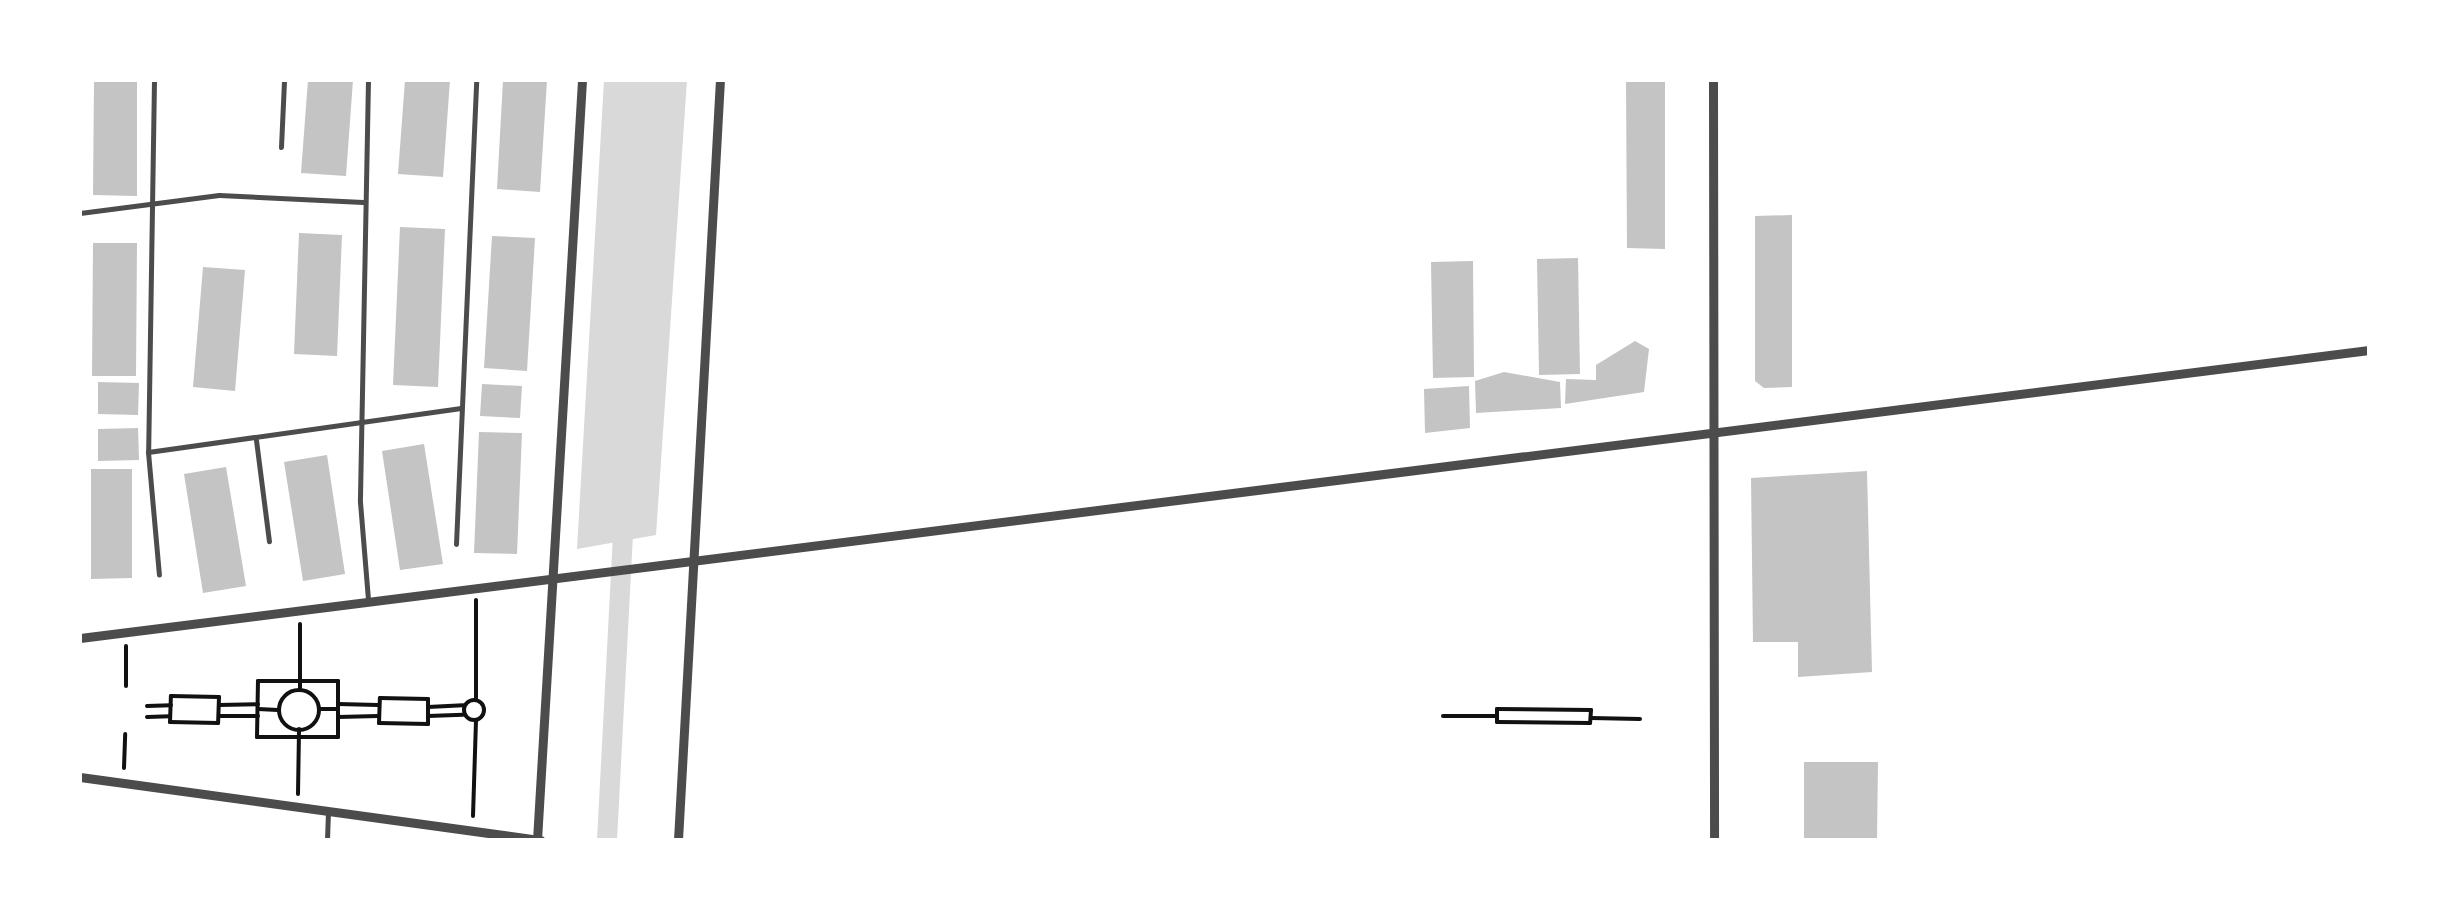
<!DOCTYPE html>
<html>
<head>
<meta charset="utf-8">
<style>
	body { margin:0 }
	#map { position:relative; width:2449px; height:920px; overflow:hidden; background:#fff; font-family:"Zilla Slab",serif }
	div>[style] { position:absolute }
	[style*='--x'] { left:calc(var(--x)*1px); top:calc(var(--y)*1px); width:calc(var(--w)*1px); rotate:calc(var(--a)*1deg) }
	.water>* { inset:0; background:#d9d9d9 }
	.canal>* { height:20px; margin:-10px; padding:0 10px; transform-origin:10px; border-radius:10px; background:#d9d9d9 }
	.building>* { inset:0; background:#c4c4c4 }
	.path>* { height:4px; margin:-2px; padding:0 2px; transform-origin:2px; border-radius:2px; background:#111 }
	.path>.ring { margin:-2px; padding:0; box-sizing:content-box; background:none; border:4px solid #111; border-radius:50% }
	.service>* { height:5px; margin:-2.5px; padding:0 2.5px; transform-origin:2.5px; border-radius:2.5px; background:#4c4c4c }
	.minor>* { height:9px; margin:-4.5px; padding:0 4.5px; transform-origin:4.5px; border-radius:4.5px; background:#4c4c4c }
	span { translate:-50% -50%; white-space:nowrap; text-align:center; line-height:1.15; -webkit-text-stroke:10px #fff; paint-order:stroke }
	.frame { position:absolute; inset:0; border:82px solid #fff; pointer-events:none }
</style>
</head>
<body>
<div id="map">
	<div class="water">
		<div style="clip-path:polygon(604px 80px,687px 80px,656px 535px,577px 549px)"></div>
	</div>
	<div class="canal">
		<div style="--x:607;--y:840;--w:323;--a:-87"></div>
	</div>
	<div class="building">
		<div style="clip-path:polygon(94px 80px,137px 80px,137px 196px,93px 195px)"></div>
		<div style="clip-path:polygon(308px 80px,353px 80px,346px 176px,301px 173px)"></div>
		<div style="clip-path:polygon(405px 80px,450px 80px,443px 177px,398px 174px)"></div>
		<div style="clip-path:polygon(503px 80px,547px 80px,540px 192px,497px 189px)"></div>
		<div style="clip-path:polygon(1626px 80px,1665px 80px,1665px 249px,1627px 248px)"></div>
		<div style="clip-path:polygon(1792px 215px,1792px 387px,1764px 388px,1755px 381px,1755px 216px)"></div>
		<div style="clip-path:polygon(400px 227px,445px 229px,438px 387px,393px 385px)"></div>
		<div style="clip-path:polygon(299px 233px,342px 235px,337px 356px,294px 354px)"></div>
		<div style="clip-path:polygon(492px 236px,535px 238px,527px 371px,484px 368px)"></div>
		<div style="clip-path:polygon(93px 243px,137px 243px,136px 376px,92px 376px)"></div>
		<div style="clip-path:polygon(1578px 258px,1580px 374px,1539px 375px,1537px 259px)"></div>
		<div style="clip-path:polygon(1473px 261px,1474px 377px,1433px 378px,1431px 262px)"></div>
		<div style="clip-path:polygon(203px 267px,245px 270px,235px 391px,193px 387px)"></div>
		<div style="clip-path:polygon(1635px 341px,1649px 349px,1644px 392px,1565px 404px,1566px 379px,1596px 380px,1596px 365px)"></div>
		<div style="clip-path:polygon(1504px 372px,1560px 382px,1561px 408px,1476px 413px,1475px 381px)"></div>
		<div style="clip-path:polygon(98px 382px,139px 383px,138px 415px,98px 414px)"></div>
		<div style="clip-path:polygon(482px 384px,522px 386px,520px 418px,480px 416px)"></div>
		<div style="clip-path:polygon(1469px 386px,1470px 428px,1425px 433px,1424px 389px)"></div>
		<div style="clip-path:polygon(138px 428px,139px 460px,98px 461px,98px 429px)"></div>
		<div style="clip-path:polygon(479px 432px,522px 433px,517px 554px,474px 553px)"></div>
		<div style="clip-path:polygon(424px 444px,443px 564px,400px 570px,382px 451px)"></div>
		<div style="clip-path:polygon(327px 455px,345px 574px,303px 581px,284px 462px)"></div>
		<div style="clip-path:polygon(226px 467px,246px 586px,203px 593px,184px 474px)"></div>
		<div style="clip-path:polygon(91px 469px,132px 469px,132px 578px,91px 579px)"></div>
		<div style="clip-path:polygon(1867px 471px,1872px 672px,1798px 677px,1798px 642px,1753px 642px,1751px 478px)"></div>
		<div style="clip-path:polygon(1804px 762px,1878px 762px,1877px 840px,1804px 840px)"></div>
	</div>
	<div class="path">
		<div style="--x:476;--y:600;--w:100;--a:90"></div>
		<div style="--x:300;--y:624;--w:65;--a:90"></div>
		<div style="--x:258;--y:681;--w:80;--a:0"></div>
		<div style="--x:338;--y:681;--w:56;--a:90"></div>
		<div style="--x:338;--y:737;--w:81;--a:180"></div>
		<div style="--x:257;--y:737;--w:56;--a:-89"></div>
		<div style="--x:126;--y:686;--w:40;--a:-90"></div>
		<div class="ring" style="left:279px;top:690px;width:36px;height:36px"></div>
		<div style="--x:171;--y:696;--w:48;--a:1.2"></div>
		<div style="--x:219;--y:697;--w:26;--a:92"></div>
		<div style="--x:218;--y:723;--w:48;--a:-178.8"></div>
		<div style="--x:170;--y:722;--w:26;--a:-88"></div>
		<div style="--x:380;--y:698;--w:48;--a:1.2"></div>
		<div style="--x:428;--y:699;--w:25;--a:90"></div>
		<div style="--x:428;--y:724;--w:49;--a:-178.8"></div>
		<div style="--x:379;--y:723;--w:25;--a:-88"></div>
		<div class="ring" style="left:464px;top:700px;width:16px;height:16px"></div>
		<div style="--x:338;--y:704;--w:40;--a:1.4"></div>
		<div style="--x:219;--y:705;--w:39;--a:-1"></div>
		<div style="--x:147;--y:706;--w:24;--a:-2"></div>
		<div style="--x:428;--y:707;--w:35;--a:-3"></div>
		<div style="--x:258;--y:709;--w:20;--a:3"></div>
		<div style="--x:319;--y:709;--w:19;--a:0"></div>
		<div style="--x:1497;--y:709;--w:94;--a:0.6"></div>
		<div style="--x:1591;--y:710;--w:13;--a:94"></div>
		<div style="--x:1590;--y:723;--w:93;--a:-179.4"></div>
		<div style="--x:1497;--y:722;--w:13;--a:-90"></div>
		<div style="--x:219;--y:716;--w:39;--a:0"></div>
		<div style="--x:428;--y:716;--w:35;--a:-2"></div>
		<div style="--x:1443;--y:716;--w:54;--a:0"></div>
		<div style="--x:147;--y:717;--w:23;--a:-2"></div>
		<div style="--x:338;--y:717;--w:40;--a:-1.4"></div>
		<div style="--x:1591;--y:718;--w:49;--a:1.2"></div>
		<div style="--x:124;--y:768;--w:34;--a:-88"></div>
		<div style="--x:298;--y:794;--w:65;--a:-89.1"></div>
		<div style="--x:473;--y:816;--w:95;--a:-88.2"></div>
	</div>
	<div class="service">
		<div style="--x:154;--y:80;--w:372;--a:90.9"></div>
		<div style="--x:148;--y:452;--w:123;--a:84.9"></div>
		<div style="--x:368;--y:80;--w:422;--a:91.1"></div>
		<div style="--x:360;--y:502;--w:98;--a:85.3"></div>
		<div style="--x:281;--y:147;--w:67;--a:-87.4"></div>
		<div style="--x:80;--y:213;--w:140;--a:-7.4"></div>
		<div style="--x:219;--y:195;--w:144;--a:2.8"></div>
		<div style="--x:256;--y:440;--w:102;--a:82.7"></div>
		<div style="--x:148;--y:452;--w:316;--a:-8"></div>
		<div style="--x:456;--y:544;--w:464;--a:-87.5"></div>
		<div style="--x:327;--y:840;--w:29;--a:-88"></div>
	</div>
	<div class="minor">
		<div style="--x:1713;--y:80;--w:760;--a:89.92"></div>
		<div style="--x:80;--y:638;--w:2307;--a:-7.17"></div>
		<div style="--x:80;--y:777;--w:465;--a:7.8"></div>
		<div style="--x:537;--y:840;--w:761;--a:-86.61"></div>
		<div style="--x:678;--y:840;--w:761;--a:-86.84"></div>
	</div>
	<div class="frame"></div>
</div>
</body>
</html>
